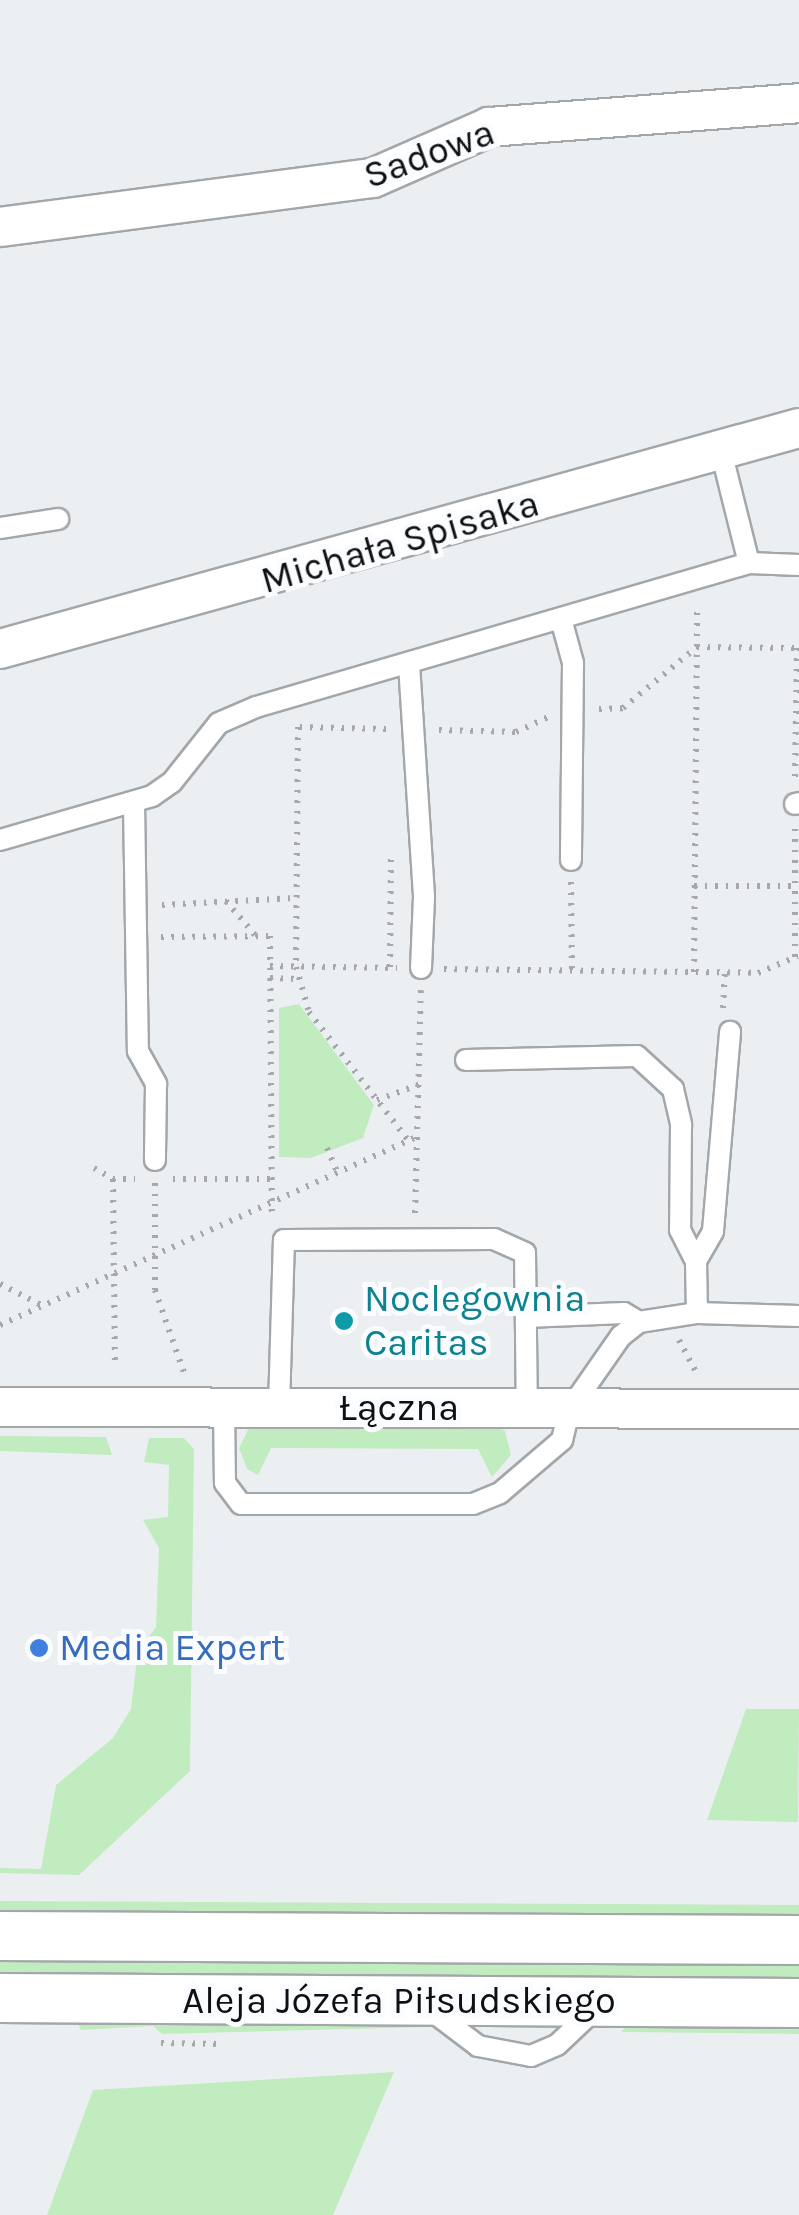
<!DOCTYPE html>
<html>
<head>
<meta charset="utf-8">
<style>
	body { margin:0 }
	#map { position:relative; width:799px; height:2215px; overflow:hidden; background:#eceff2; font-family:Karla,sans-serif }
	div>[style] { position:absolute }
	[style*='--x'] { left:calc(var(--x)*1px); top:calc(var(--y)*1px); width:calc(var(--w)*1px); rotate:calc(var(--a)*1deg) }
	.green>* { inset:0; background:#c1ecbf }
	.path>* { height:6px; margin-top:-3px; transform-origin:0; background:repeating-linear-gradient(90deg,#a6a8ab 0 2.5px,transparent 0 10.5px) }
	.roads { filter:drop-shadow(2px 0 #a4a7aa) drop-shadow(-2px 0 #a4a7aa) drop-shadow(0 2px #a4a7aa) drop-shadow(0 -2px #a4a7aa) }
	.service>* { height:20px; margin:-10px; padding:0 10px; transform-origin:10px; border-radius:10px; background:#fff }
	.minor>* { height:38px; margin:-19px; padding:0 19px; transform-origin:19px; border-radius:19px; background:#fff }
	.tertiary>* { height:48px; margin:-24px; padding:0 24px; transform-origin:24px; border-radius:24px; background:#fff }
	.dots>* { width:28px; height:28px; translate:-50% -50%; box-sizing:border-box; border:5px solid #fafcff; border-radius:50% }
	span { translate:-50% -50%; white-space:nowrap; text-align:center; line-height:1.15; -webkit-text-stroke:10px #fafcff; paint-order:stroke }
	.street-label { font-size:38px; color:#0f1011 }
	.culture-label { font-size:38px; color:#0d838f }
	.left { translate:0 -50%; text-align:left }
	.shop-label { font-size:38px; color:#366cbe }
</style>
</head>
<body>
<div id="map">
	<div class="green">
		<div style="clip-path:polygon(299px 1004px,374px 1105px,363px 1138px,311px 1158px,279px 1157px,279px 1008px)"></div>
		<div style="clip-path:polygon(260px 1425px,496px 1426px,505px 1431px,511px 1455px,492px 1477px,478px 1449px,271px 1448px,258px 1475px,247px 1469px,239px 1448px,249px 1428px)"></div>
		<div style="clip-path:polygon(0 1436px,106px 1437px,112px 1455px,0 1451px)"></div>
		<div style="clip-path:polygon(149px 1438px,184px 1438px,194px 1449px,190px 1771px,79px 1875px,0 1873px,0 1868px,41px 1869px,56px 1785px,113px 1738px,131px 1709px,138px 1651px,156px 1627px,159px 1548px,143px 1520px,168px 1517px,169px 1465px,144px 1462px)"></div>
		<div style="clip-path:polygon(746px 1709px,799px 1709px,798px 1822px,707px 1820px)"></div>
		<div style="clip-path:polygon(0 1901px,799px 1905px,799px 1920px,0 1916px)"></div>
		<div style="clip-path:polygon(0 1955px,799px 1959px,799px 1983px,0 1979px)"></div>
		<div style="clip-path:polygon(74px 2017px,414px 2019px,427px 2027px,162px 2034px,153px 2026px,81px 2030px)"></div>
		<div style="clip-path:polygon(632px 2021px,799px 2022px,799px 2034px,621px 2032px)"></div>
		<div style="clip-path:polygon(394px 2072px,333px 2215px,47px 2215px,93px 2090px)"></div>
	</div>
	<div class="path">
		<div style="--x:599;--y:709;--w:24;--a:-2"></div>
		<div style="--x:623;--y:708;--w:96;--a:-39.5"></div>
		<div style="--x:697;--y:647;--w:100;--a:0.6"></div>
		<div style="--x:797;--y:648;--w:133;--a:90.9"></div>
		<div style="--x:386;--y:729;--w:88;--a:-178.7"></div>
		<div style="--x:298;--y:727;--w:240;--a:90.5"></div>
		<div style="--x:296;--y:967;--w:47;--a:73.9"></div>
		<div style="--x:309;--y:1012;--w:162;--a:52.3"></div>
		<div style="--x:439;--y:730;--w:77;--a:1.5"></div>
		<div style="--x:516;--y:732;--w:35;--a:-25"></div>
		<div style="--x:571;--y:882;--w:89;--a:89.4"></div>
		<div style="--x:694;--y:886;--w:101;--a:0"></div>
		<div style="--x:226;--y:901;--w:45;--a:49.5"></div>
		<div style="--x:162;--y:905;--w:132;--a:-3"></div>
		<div style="--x:161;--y:937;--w:109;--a:-0.5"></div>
		<div style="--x:270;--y:936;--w:283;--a:89.6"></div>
		<div style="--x:795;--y:957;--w:128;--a:-90"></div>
		<div style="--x:270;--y:966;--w:127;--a:0.9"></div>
		<div style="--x:390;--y:967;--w:112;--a:-89.5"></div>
		<div style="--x:444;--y:969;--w:314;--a:0.7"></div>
		<div style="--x:758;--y:973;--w:43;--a:-23"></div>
		<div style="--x:694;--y:972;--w:366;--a:-89.5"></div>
		<div style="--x:270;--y:978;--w:28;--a:2"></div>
		<div style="--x:723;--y:1008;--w:35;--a:-87"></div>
		<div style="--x:377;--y:1100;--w:47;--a:-20"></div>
		<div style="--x:327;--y:1148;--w:26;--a:67"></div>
		<div style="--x:94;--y:1168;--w:22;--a:30"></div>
		<div style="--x:113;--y:1179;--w:22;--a:0"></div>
		<div style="--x:113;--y:1179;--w:181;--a:89.4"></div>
		<div style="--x:173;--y:1179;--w:99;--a:0"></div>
		<div style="--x:155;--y:1183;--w:107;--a:90"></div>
		<div style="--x:155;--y:1290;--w:90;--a:70.6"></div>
		<div style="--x:415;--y:1213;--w:223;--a:-88.5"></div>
		<div style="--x:0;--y:1284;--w:48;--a:27.1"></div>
		<div style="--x:0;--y:1325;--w:460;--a:-24.3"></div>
		<div style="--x:679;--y:1340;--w:38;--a:62"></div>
		<div style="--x:161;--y:2043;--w:62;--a:0.9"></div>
	</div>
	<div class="roads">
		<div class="service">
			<div style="--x:721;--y:451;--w:115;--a:76"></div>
			<div style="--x:0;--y:528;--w:59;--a:-8.8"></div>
			<div style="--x:561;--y:619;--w:46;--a:74.7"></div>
			<div style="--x:573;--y:663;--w:197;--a:90.6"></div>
			<div style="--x:409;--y:664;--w:233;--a:86.3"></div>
			<div style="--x:424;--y:897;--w:71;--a:92.4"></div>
			<div style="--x:134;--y:803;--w:248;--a:89.1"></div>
			<div style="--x:138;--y:1051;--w:38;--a:61"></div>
			<div style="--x:156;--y:1084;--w:76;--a:90.8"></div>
			<div style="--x:795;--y:804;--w:4;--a:-14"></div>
			<div style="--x:0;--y:840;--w:158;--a:-16.1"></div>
			<div style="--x:152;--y:796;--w:24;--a:-35"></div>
			<div style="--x:172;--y:782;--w:75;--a:-51.5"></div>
			<div style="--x:219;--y:723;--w:40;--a:-23.4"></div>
			<div style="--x:256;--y:707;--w:514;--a:-16.28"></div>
			<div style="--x:749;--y:563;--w:50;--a:2.3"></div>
			<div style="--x:466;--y:1060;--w:171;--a:-1.3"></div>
			<div style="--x:637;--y:1056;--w:49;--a:42.5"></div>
			<div style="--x:673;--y:1089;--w:37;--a:77"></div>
			<div style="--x:681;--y:1125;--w:105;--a:90.5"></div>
			<div style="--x:680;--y:1230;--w:35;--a:63"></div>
			<div style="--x:697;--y:1313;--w:102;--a:1.7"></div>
			<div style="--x:526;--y:1317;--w:98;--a:-2.3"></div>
			<div style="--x:624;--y:1313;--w:17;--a:31"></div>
			<div style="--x:224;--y:1406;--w:77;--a:89.3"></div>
			<div style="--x:225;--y:1483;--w:26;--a:53"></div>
			<div style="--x:241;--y:1504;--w:232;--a:0"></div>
			<div style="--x:473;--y:1504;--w:29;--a:-22"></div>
			<div style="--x:500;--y:1493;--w:82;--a:-40.5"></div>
			<div style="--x:562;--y:1440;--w:32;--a:-76"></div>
			<div style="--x:570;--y:1409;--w:89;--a:-55.1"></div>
			<div style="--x:621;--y:1336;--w:23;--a:-38"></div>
			<div style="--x:639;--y:1322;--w:59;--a:-8.8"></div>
			<div style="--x:697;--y:1313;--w:52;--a:-91.1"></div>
			<div style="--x:696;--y:1261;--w:34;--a:-60"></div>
			<div style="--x:713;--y:1231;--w:200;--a:-85.1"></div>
			<div style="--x:279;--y:1407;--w:167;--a:-88.3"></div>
			<div style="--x:284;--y:1240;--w:210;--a:-0.3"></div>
			<div style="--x:494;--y:1239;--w:34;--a:24"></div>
			<div style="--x:525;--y:1253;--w:156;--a:89.3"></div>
			<div style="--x:428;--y:2008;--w:63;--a:37.2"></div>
			<div style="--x:478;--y:2046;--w:54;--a:10.7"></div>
			<div style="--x:531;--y:2056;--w:28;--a:-23"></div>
			<div style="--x:557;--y:2045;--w:55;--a:-43.5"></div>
		</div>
		<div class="minor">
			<div style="--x:0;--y:227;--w:376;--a:-7.5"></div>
			<div style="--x:373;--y:178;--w:127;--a:-23.7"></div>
			<div style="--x:489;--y:127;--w:311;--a:-4.4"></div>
			<div style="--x:0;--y:649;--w:829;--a:-15.46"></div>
			<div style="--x:0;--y:1407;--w:799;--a:0.14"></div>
		</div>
		<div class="tertiary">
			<div style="--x:0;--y:1936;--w:799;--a:0.29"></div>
			<div style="--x:0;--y:1998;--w:799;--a:0.36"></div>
		</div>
	</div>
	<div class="dots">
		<div style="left:344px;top:1321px;background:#0f9aa8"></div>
		<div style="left:39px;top:1648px;background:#3f7fe0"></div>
	</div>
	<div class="street-label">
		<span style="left:429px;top:154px;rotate:-20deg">Sadowa</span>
		<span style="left:400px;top:542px;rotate:-16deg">Michała Spisaka</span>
		<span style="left:399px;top:1408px">Łączna</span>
		<span style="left:399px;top:2001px">Aleja Józefa Piłsudskiego</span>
	</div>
	<div class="culture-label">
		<span class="left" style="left:364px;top:1321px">Noclegownia<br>Caritas</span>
	</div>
	<div class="shop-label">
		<span class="left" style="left:59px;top:1648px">Media Expert</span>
	</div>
</div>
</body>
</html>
